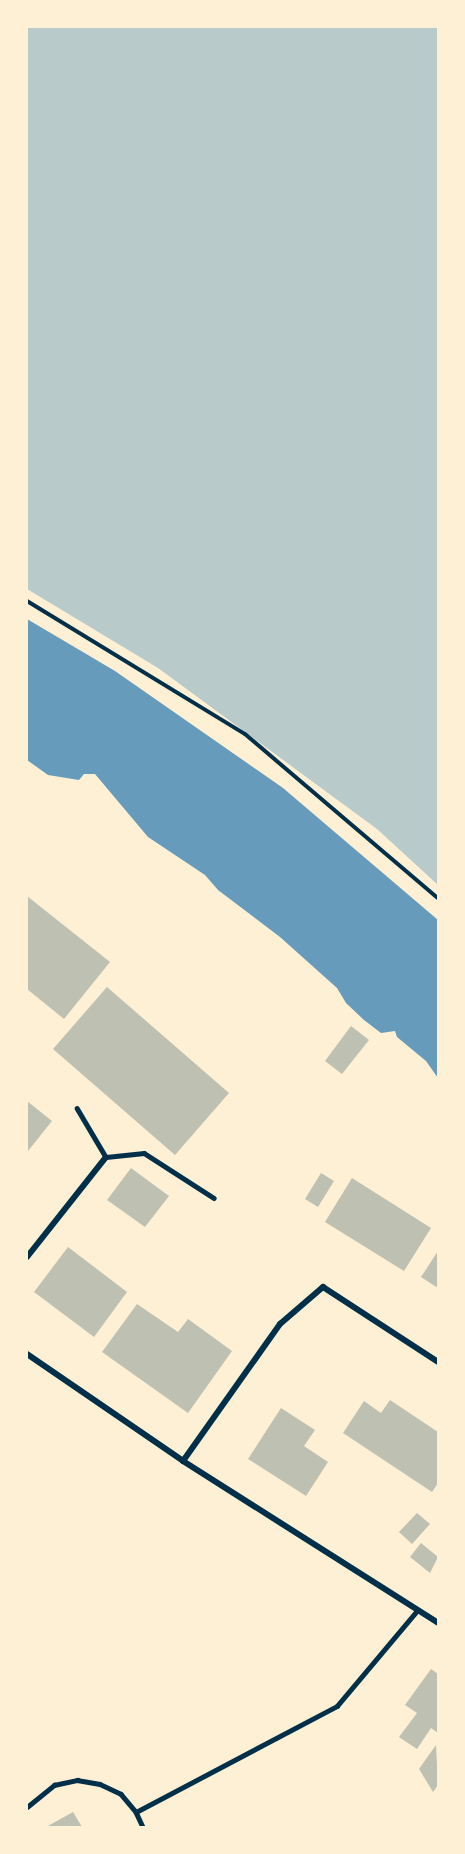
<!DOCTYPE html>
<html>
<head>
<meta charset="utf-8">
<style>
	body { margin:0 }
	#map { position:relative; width:465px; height:1854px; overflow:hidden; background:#fdf0d5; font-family:Figtree,sans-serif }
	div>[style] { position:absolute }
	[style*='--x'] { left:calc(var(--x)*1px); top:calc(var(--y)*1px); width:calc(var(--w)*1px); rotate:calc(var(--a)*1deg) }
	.green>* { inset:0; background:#b9caca }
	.water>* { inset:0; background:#669bbc }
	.building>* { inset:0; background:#bec0b2 }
	.path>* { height:4px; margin:-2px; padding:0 2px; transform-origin:2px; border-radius:2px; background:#003049 }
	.service>* { height:4.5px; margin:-2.25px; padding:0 2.25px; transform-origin:2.25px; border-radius:2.25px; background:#003049 }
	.minor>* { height:6px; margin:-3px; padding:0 3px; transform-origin:3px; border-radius:3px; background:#003049 }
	span { translate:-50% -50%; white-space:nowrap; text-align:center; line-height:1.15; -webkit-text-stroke:6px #fdf0d5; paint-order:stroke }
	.frame { position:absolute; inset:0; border:28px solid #fdf0d5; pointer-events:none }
</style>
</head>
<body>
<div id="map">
	<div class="green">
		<div style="clip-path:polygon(27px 27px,438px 27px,438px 885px,377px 829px,158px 668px,27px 589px)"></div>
	</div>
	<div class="water">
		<div style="clip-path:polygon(27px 619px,115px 671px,283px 788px,438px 920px,438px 1078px,426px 1061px,397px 1037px,395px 1031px,381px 1033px,364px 1020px,346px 1003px,337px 988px,280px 937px,218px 890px,205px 875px,148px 837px,95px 774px,84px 774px,79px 780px,48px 775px,27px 760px)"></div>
	</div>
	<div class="building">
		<div style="clip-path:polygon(27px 896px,110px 962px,64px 1019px,27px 989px)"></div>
		<div style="clip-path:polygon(107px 987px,229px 1093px,175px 1155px,53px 1049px)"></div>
		<div style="clip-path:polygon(351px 1026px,369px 1040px,342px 1074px,325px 1061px)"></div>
		<div style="clip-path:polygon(27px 1101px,52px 1121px,28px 1151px,27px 1150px)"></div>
		<div style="clip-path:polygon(131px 1168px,169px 1196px,145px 1227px,107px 1200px)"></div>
		<div style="clip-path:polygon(321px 1173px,334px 1181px,318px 1207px,305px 1199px)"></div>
		<div style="clip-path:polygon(352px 1178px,431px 1228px,404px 1271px,325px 1222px)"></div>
		<div style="clip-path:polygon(68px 1247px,127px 1292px,94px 1337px,34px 1292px)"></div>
		<div style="clip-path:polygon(438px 1251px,438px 1288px,421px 1277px)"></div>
		<div style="clip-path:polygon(137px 1304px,178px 1332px,188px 1319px,232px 1351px,188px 1413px,102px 1352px)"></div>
		<div style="clip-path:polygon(390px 1400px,438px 1432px,438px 1483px,432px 1492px,343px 1433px,364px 1401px,381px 1413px)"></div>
		<div style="clip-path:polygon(281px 1408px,315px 1430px,304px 1446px,328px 1462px,306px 1496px,248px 1459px)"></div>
		<div style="clip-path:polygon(417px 1513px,430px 1524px,412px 1544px,399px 1532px)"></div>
		<div style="clip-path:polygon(421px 1543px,438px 1557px,430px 1573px,410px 1557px)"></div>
		<div style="clip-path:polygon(431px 1669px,438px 1674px,438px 1733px,431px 1728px,417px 1749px,399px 1737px,417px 1713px,405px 1705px)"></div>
		<div style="clip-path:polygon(436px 1745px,438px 1785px,433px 1792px,419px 1769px)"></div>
		<div style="clip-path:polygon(73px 1812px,82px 1827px,46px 1827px)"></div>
	</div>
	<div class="path">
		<div style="--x:27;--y:601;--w:255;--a:31.4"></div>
		<div style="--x:245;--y:734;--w:253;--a:40.4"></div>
	</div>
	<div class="service">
		<div style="--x:77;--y:1108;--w:57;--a:59.4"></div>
		<div style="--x:106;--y:1157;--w:38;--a:-6"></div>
		<div style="--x:144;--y:1153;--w:83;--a:32.7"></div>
		<div style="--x:27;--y:1807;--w:35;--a:-39"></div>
		<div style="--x:54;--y:1785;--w:24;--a:-12"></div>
		<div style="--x:77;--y:1780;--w:23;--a:10"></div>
		<div style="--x:100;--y:1784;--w:23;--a:25"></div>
		<div style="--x:121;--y:1794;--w:23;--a:50"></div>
		<div style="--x:136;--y:1812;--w:17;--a:65"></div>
		<div style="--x:136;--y:1812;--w:227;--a:-27.8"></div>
		<div style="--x:337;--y:1706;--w:123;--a:-50"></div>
	</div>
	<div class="minor">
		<div style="--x:27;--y:1257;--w:127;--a:-51.7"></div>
		<div style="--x:27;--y:1354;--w:189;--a:34.4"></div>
		<div style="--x:183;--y:1461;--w:302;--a:32.4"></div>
		<div style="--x:183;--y:1461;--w:168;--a:-54.7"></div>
		<div style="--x:280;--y:1324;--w:57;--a:-40.7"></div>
		<div style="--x:323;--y:1287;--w:137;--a:33.1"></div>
	</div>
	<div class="frame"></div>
</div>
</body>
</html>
